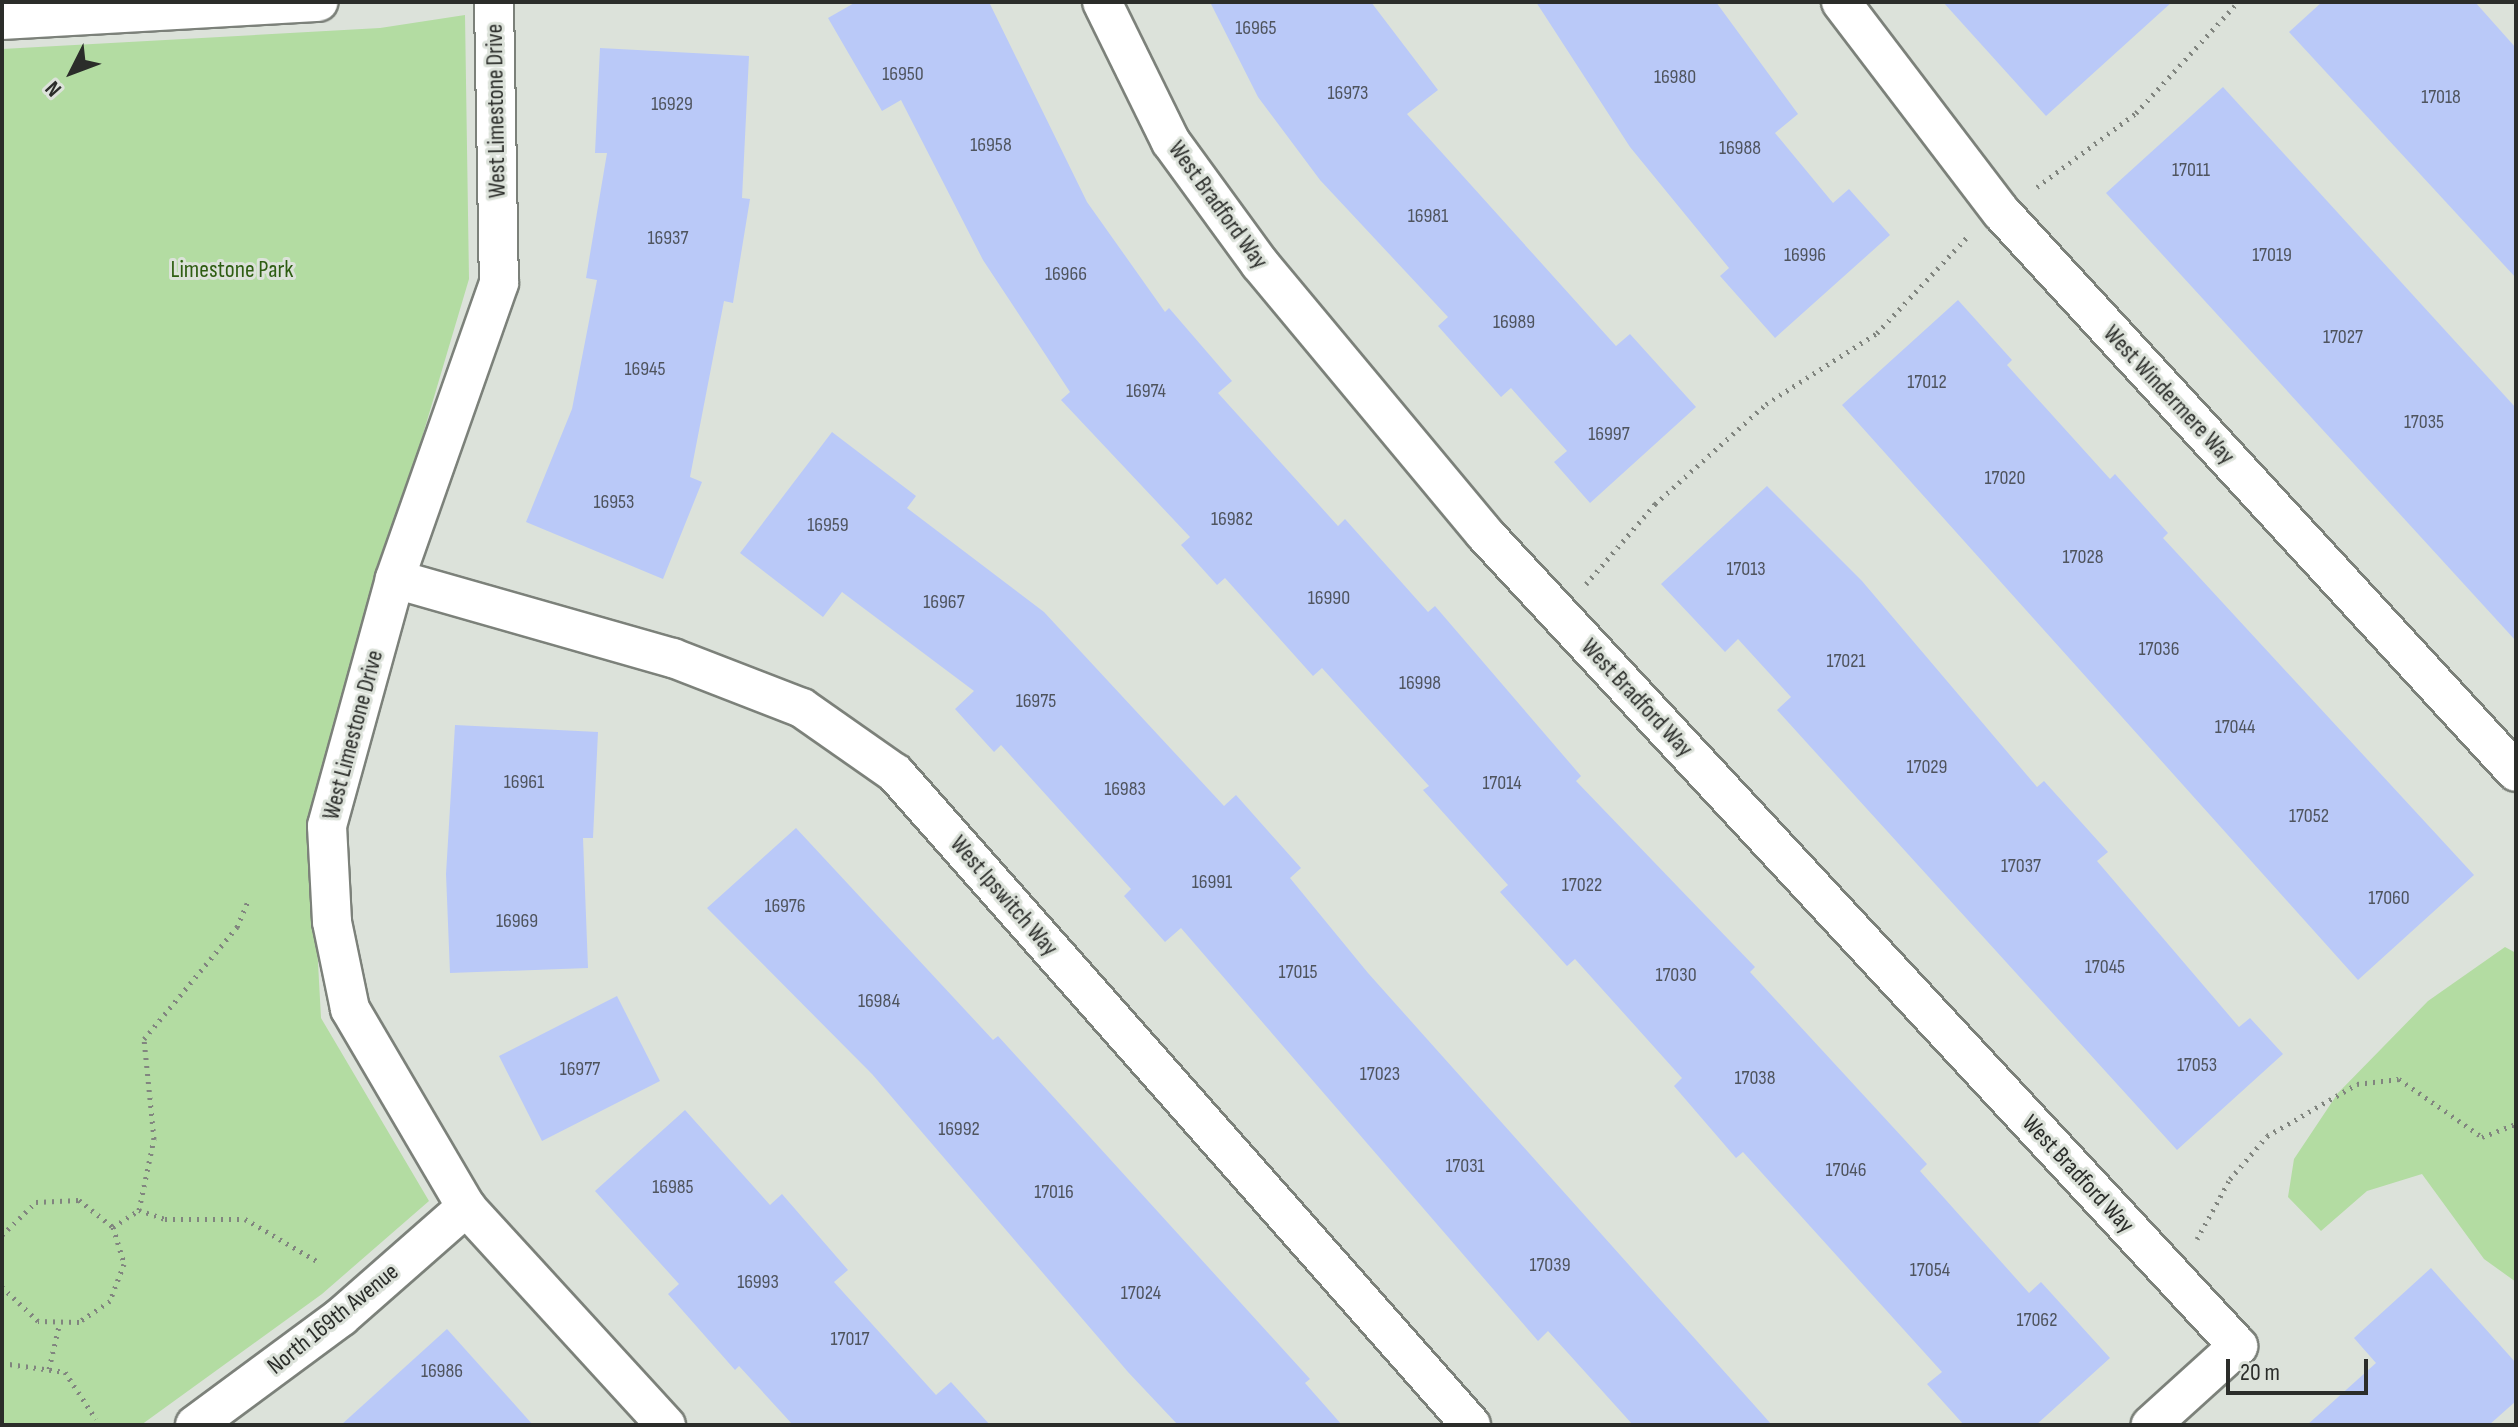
<!DOCTYPE html>
<html>
<head>
<meta charset="utf-8">
<style>
	body { margin:0 }
	#map { position:relative; width:2518px; height:1427px; overflow:hidden; background:#dce2da; font-family:"Sofia Sans Condensed",sans-serif }
	div>[style] { position:absolute }
	[style*='--x'] { left:calc(var(--x)*1px); top:calc(var(--y)*1px); width:calc(var(--w)*1px); rotate:calc(var(--a)*1deg) }
	.green>* { inset:0; background:#b3dca2 }
	.building>* { inset:0; background:#bac9f8 }
	.path>* { height:5px; margin-top:-2.5px; transform-origin:0; background:repeating-linear-gradient(90deg,#81857f 0 2px,transparent 0 8px) }
	.roads { filter:drop-shadow(2px 0 #7c817a) drop-shadow(-2px 0 #7c817a) drop-shadow(0 2px #7c817a) drop-shadow(0 -2px #7c817a) }
	.street>* { height:38px; margin:-19px; padding:0 19px; transform-origin:19px; border-radius:19px; background:#fff }
	span { translate:-50% -50%; white-space:nowrap; text-align:center; line-height:1.15; -webkit-text-stroke:6px #dce2da; paint-order:stroke }
	.number-label { font-size:20px; color:#4f545e }
	.number-label span { -webkit-text-stroke-width:0 }
	.street-label { font-size:24px; color:#2b2d2a }
	.park-label { font-size:24px; color:#2e5d12 }
	.frame { position:absolute; inset:0; border:4px solid #2b2d2a; pointer-events:none }
	.north { position:absolute; left:32px; top:32px; width:80px; height:80px; -webkit-text-stroke:6px #dce2da; paint-order:stroke; rotate:228deg; font-size:22px; font-weight:700; line-height:32px; text-align:center; color:#2b2d2a }
	.north::after { content:''; display:block; margin:auto; width:28px; height:36px; background:#2b2d2a; clip-path:polygon(50% 0,100% 100%,50% 72%,0 100%) }
	.scale { position:absolute; left:2226px; top:1359px; width:142px; height:36px; box-sizing:border-box; border:4px solid #2b2d2a; border-top:0; padding-left:10px; font-size:24px; line-height:28px; white-space:nowrap; color:#2b2d2a; -webkit-text-stroke:6px #dce2da; paint-order:stroke }
</style>
</head>
<body>
<div id="map">
	<div class="green">
		<div style="clip-path:polygon(465px 15px,469px 279px,386px 559px,312px 852px,321px 1018px,429px 1201px,322px 1294px,141px 1425px,2px 1425px,2px 49px,380px 28px)"></div>
		<div style="clip-path:polygon(2505px 947px,2516px 953px,2516px 1282px,2484px 1259px,2422px 1174px,2367px 1191px,2321px 1231px,2288px 1197px,2294px 1159px,2338px 1093px,2428px 1001px)"></div>
	</div>
	<div class="building">
		<div style="clip-path:polygon(856px 2px,989px 2px,1087px 202px,1165px 312px,1169px 308px,1232px 381px,1218px 393px,1338px 526px,1345px 519px,1428px 612px,1435px 606px,1581px 776px,1576px 781px,1755px 967px,1750px 972px,1927px 1164px,1920px 1171px,2029px 1293px,2041px 1282px,2110px 1358px,2036px 1425px,1964px 1425px,1927px 1384px,1942px 1372px,1743px 1152px,1736px 1158px,1674px 1086px,1682px 1078px,1575px 959px,1567px 966px,1500px 892px,1508px 885px,1423px 790px,1429px 786px,1322px 668px,1313px 676px,1225px 578px,1217px 585px,1181px 545px,1190px 537px,1061px 400px,1070px 392px,983px 260px,901px 100px,882px 111px,828px 18px)"></div>
		<div style="clip-path:polygon(1210px 2px,1371px 2px,1438px 90px,1407px 114px,1616px 346px,1630px 334px,1696px 407px,1590px 503px,1554px 462px,1567px 451px,1511px 388px,1501px 397px,1438px 326px,1448px 317px,1320px 180px,1258px 97px)"></div>
		<div style="clip-path:polygon(1536px 2px,1716px 2px,1798px 114px,1775px 133px,1833px 203px,1849px 189px,1890px 235px,1775px 338px,1720px 276px,1729px 268px,1630px 147px)"></div>
		<div style="clip-path:polygon(1943px 2px,2172px 2px,2046px 116px)"></div>
		<div style="clip-path:polygon(2322px 2px,2475px 2px,2516px 48px,2516px 278px,2289px 32px)"></div>
		<div style="clip-path:polygon(600px 48px,749px 56px,742px 198px,750px 199px,733px 303px,724px 301px,690px 477px,702px 482px,663px 579px,526px 522px,572px 409px,597px 280px,586px 278px,607px 153px,595px 153px)"></div>
		<div style="clip-path:polygon(2223px 87px,2516px 408px,2516px 641px,2106px 193px)"></div>
		<div style="clip-path:polygon(1958px 300px,2012px 360px,2007px 365px,2110px 479px,2115px 474px,2168px 533px,2163px 538px,2474px 875px,2358px 980px,1842px 405px)"></div>
		<div style="clip-path:polygon(832px 432px,916px 496px,907px 508px,1044px 612px,1224px 806px,1236px 795px,1301px 868px,1290px 878px,1368px 973px,1772px 1425px,1633px 1425px,1548px 1331px,1538px 1341px,1181px 928px,1165px 942px,1124px 896px,1131px 889px,1001px 745px,994px 752px,955px 709px,974px 691px,842px 592px,823px 617px,740px 553px)"></div>
		<div style="clip-path:polygon(1767px 486px,1862px 581px,2037px 787px,2044px 781px,2108px 852px,2097px 861px,2239px 1027px,2250px 1018px,2283px 1054px,2177px 1150px,1777px 710px,1791px 697px,1738px 639px,1725px 652px,1661px 584px)"></div>
		<div style="clip-path:polygon(455px 725px,598px 732px,593px 838px,583px 838px,588px 968px,450px 973px,446px 874px)"></div>
		<div style="clip-path:polygon(796px 828px,993px 1040px,998px 1036px,1310px 1379px,1305px 1383px,1342px 1425px,1178px 1425px,1128px 1372px,872px 1074px,707px 908px)"></div>
		<div style="clip-path:polygon(617px 996px,660px 1081px,542px 1141px,499px 1056px)"></div>
		<div style="clip-path:polygon(685px 1110px,770px 1205px,782px 1194px,848px 1270px,834px 1282px,936px 1395px,951px 1382px,990px 1425px,793px 1425px,739px 1366px,735px 1370px,668px 1294px,679px 1284px,595px 1191px)"></div>
		<div style="clip-path:polygon(2431px 1268px,2516px 1363px,2516px 1401px,2489px 1425px,2307px 1425px,2376px 1363px,2354px 1338px)"></div>
		<div style="clip-path:polygon(447px 1329px,533px 1425px,341px 1425px)"></div>
	</div>
	<div class="path">
		<div style="--x:2037;--y:187;--w:124;--a:-36.8"></div>
		<div style="--x:2136;--y:113;--w:151;--a:-47.4"></div>
		<div style="--x:1586;--y:584;--w:106;--a:-49.2"></div>
		<div style="--x:1655;--y:504;--w:149;--a:-42"></div>
		<div style="--x:1766;--y:404;--w:132;--a:-32.6"></div>
		<div style="--x:1877;--y:333;--w:132;--a:-46.8"></div>
		<div style="--x:139;--y:1210;--w:73;--a:-78.1"></div>
		<div style="--x:154;--y:1139;--w:100;--a:-95.7"></div>
		<div style="--x:144;--y:1039;--w:146;--a:-50.3"></div>
		<div style="--x:237;--y:927;--w:30;--a:-67"></div>
		<div style="--x:113;--y:1227;--w:31;--a:-33"></div>
		<div style="--x:139;--y:1210;--w:28;--a:19"></div>
		<div style="--x:165;--y:1219;--w:80;--a:0"></div>
		<div style="--x:245;--y:1219;--w:83;--a:30.3"></div>
		<div style="--x:2;--y:1235;--w:47;--a:-44.1"></div>
		<div style="--x:36;--y:1202;--w:43;--a:-2.7"></div>
		<div style="--x:79;--y:1200;--w:43;--a:38.5"></div>
		<div style="--x:113;--y:1227;--w:39;--a:73"></div>
		<div style="--x:124;--y:1264;--w:40;--a:111"></div>
		<div style="--x:110;--y:1301;--w:37;--a:146"></div>
		<div style="--x:79;--y:1322;--w:41;--a:-178.6"></div>
		<div style="--x:38;--y:1321;--w:50;--a:-136.6"></div>
		<div style="--x:2197;--y:1239;--w:68;--a:-61.2"></div>
		<div style="--x:2230;--y:1179;--w:57;--a:-49.3"></div>
		<div style="--x:2267;--y:1136;--w:104;--a:-30"></div>
		<div style="--x:2357;--y:1084;--w:42;--a:-6.8"></div>
		<div style="--x:2399;--y:1079;--w:101;--a:34.9"></div>
		<div style="--x:2482;--y:1137;--w:36;--a:-21"></div>
		<div style="--x:2;--y:1363;--w:64;--a:8.1"></div>
		<div style="--x:65;--y:1372;--w:56;--a:56.6"></div>
		<div style="--x:49;--y:1369;--w:44;--a:-76.9"></div>
	</div>
	<div class="roads">
		<div class="street">
			<div style="--x:494;--y:2;--w:281;--a:89"></div>
			<div style="--x:499;--y:283;--w:314;--a:109.4"></div>
			<div style="--x:395;--y:579;--w:256;--a:105.4"></div>
			<div style="--x:327;--y:826;--w:96;--a:87"></div>
			<div style="--x:332;--y:922;--w:89;--a:78.3"></div>
			<div style="--x:350;--y:1009;--w:229;--a:59.6"></div>
			<div style="--x:466;--y:1207;--w:296;--a:47.5"></div>
			<div style="--x:1102;--y:2;--w:156;--a:63.8"></div>
			<div style="--x:1171;--y:142;--w:151;--a:53.9"></div>
			<div style="--x:1260;--y:264;--w:350;--a:50.2"></div>
			<div style="--x:1484;--y:533;--w:1109;--a:47.16"></div>
			<div style="--x:2238;--y:1346;--w:118;--a:137.8"></div>
			<div style="--x:1841;--y:2;--w:265;--a:52.7"></div>
			<div style="--x:2002;--y:213;--w:759;--a:47.4"></div>
			<div style="--x:2;--y:20;--w:317;--a:-3.3"></div>
			<div style="--x:395;--y:579;--w:289;--a:15.9"></div>
			<div style="--x:673;--y:658;--w:138;--a:21.2"></div>
			<div style="--x:802;--y:708;--w:113;--a:35"></div>
			<div style="--x:895;--y:773;--w:870;--a:48.54"></div>
			<div style="--x:195;--y:1425;--w:182;--a:-36.5"></div>
			<div style="--x:341;--y:1317;--w:167;--a:-41.3"></div>
		</div>
	</div>
	<div class="number-label">
		<span style="left:1256px;top:28px">16965</span>
		<span style="left:903px;top:74px">16950</span>
		<span style="left:1675px;top:77px">16980</span>
		<span style="left:1348px;top:93px">16973</span>
		<span style="left:2441px;top:97px">17018</span>
		<span style="left:672px;top:104px">16929</span>
		<span style="left:991px;top:145px">16958</span>
		<span style="left:1740px;top:148px">16988</span>
		<span style="left:2191px;top:170px">17011</span>
		<span style="left:1428px;top:216px">16981</span>
		<span style="left:668px;top:238px">16937</span>
		<span style="left:1805px;top:255px">16996</span>
		<span style="left:2272px;top:255px">17019</span>
		<span style="left:1066px;top:274px">16966</span>
		<span style="left:1514px;top:322px">16989</span>
		<span style="left:2343px;top:337px">17027</span>
		<span style="left:645px;top:369px">16945</span>
		<span style="left:1927px;top:382px">17012</span>
		<span style="left:1146px;top:391px">16974</span>
		<span style="left:2424px;top:422px">17035</span>
		<span style="left:1609px;top:434px">16997</span>
		<span style="left:2005px;top:478px">17020</span>
		<span style="left:614px;top:502px">16953</span>
		<span style="left:1232px;top:519px">16982</span>
		<span style="left:828px;top:525px">16959</span>
		<span style="left:2083px;top:557px">17028</span>
		<span style="left:1746px;top:569px">17013</span>
		<span style="left:1329px;top:598px">16990</span>
		<span style="left:944px;top:602px">16967</span>
		<span style="left:2159px;top:649px">17036</span>
		<span style="left:1846px;top:661px">17021</span>
		<span style="left:1420px;top:683px">16998</span>
		<span style="left:1036px;top:701px">16975</span>
		<span style="left:2235px;top:727px">17044</span>
		<span style="left:1927px;top:767px">17029</span>
		<span style="left:524px;top:782px">16961</span>
		<span style="left:1502px;top:783px">17014</span>
		<span style="left:1125px;top:789px">16983</span>
		<span style="left:2309px;top:816px">17052</span>
		<span style="left:2021px;top:866px">17037</span>
		<span style="left:1212px;top:882px">16991</span>
		<span style="left:1582px;top:885px">17022</span>
		<span style="left:2389px;top:898px">17060</span>
		<span style="left:785px;top:906px">16976</span>
		<span style="left:517px;top:921px">16969</span>
		<span style="left:2105px;top:967px">17045</span>
		<span style="left:1298px;top:972px">17015</span>
		<span style="left:1676px;top:975px">17030</span>
		<span style="left:879px;top:1001px">16984</span>
		<span style="left:2197px;top:1065px">17053</span>
		<span style="left:580px;top:1069px">16977</span>
		<span style="left:1380px;top:1074px">17023</span>
		<span style="left:1755px;top:1078px">17038</span>
		<span style="left:959px;top:1129px">16992</span>
		<span style="left:1465px;top:1166px">17031</span>
		<span style="left:1846px;top:1170px">17046</span>
		<span style="left:673px;top:1187px">16985</span>
		<span style="left:1054px;top:1192px">17016</span>
		<span style="left:1550px;top:1265px">17039</span>
		<span style="left:1930px;top:1270px">17054</span>
		<span style="left:758px;top:1282px">16993</span>
		<span style="left:1141px;top:1293px">17024</span>
		<span style="left:2037px;top:1320px">17062</span>
		<span style="left:850px;top:1339px">17017</span>
		<span style="left:442px;top:1371px">16986</span>
	</div>
	<div class="street-label">
		<span style="left:496px;top:111px;rotate:-91deg">West Limestone Drive</span>
		<span style="left:1218px;top:205px;rotate:54deg">West Bradford Way</span>
		<span style="left:2169px;top:395px;rotate:47deg">West Windermere Way</span>
		<span style="left:1637px;top:698px;rotate:47deg">West Bradford Way</span>
		<span style="left:353px;top:735px;rotate:-75deg">West Limestone Drive</span>
		<span style="left:1004px;top:896px;rotate:49deg">West Ipswitch Way</span>
		<span style="left:2078px;top:1174px;rotate:47deg">West Bradford Way</span>
		<span style="left:333px;top:1319px;rotate:-39deg">North 169th Avenue</span>
	</div>
	<div class="park-label">
		<span style="left:232px;top:270px">Limestone Park</span>
	</div>
	<div class="frame"></div>
	<div class="north">N</div>
	<div class="scale">20 m</div>
</div>
</body>
</html>
